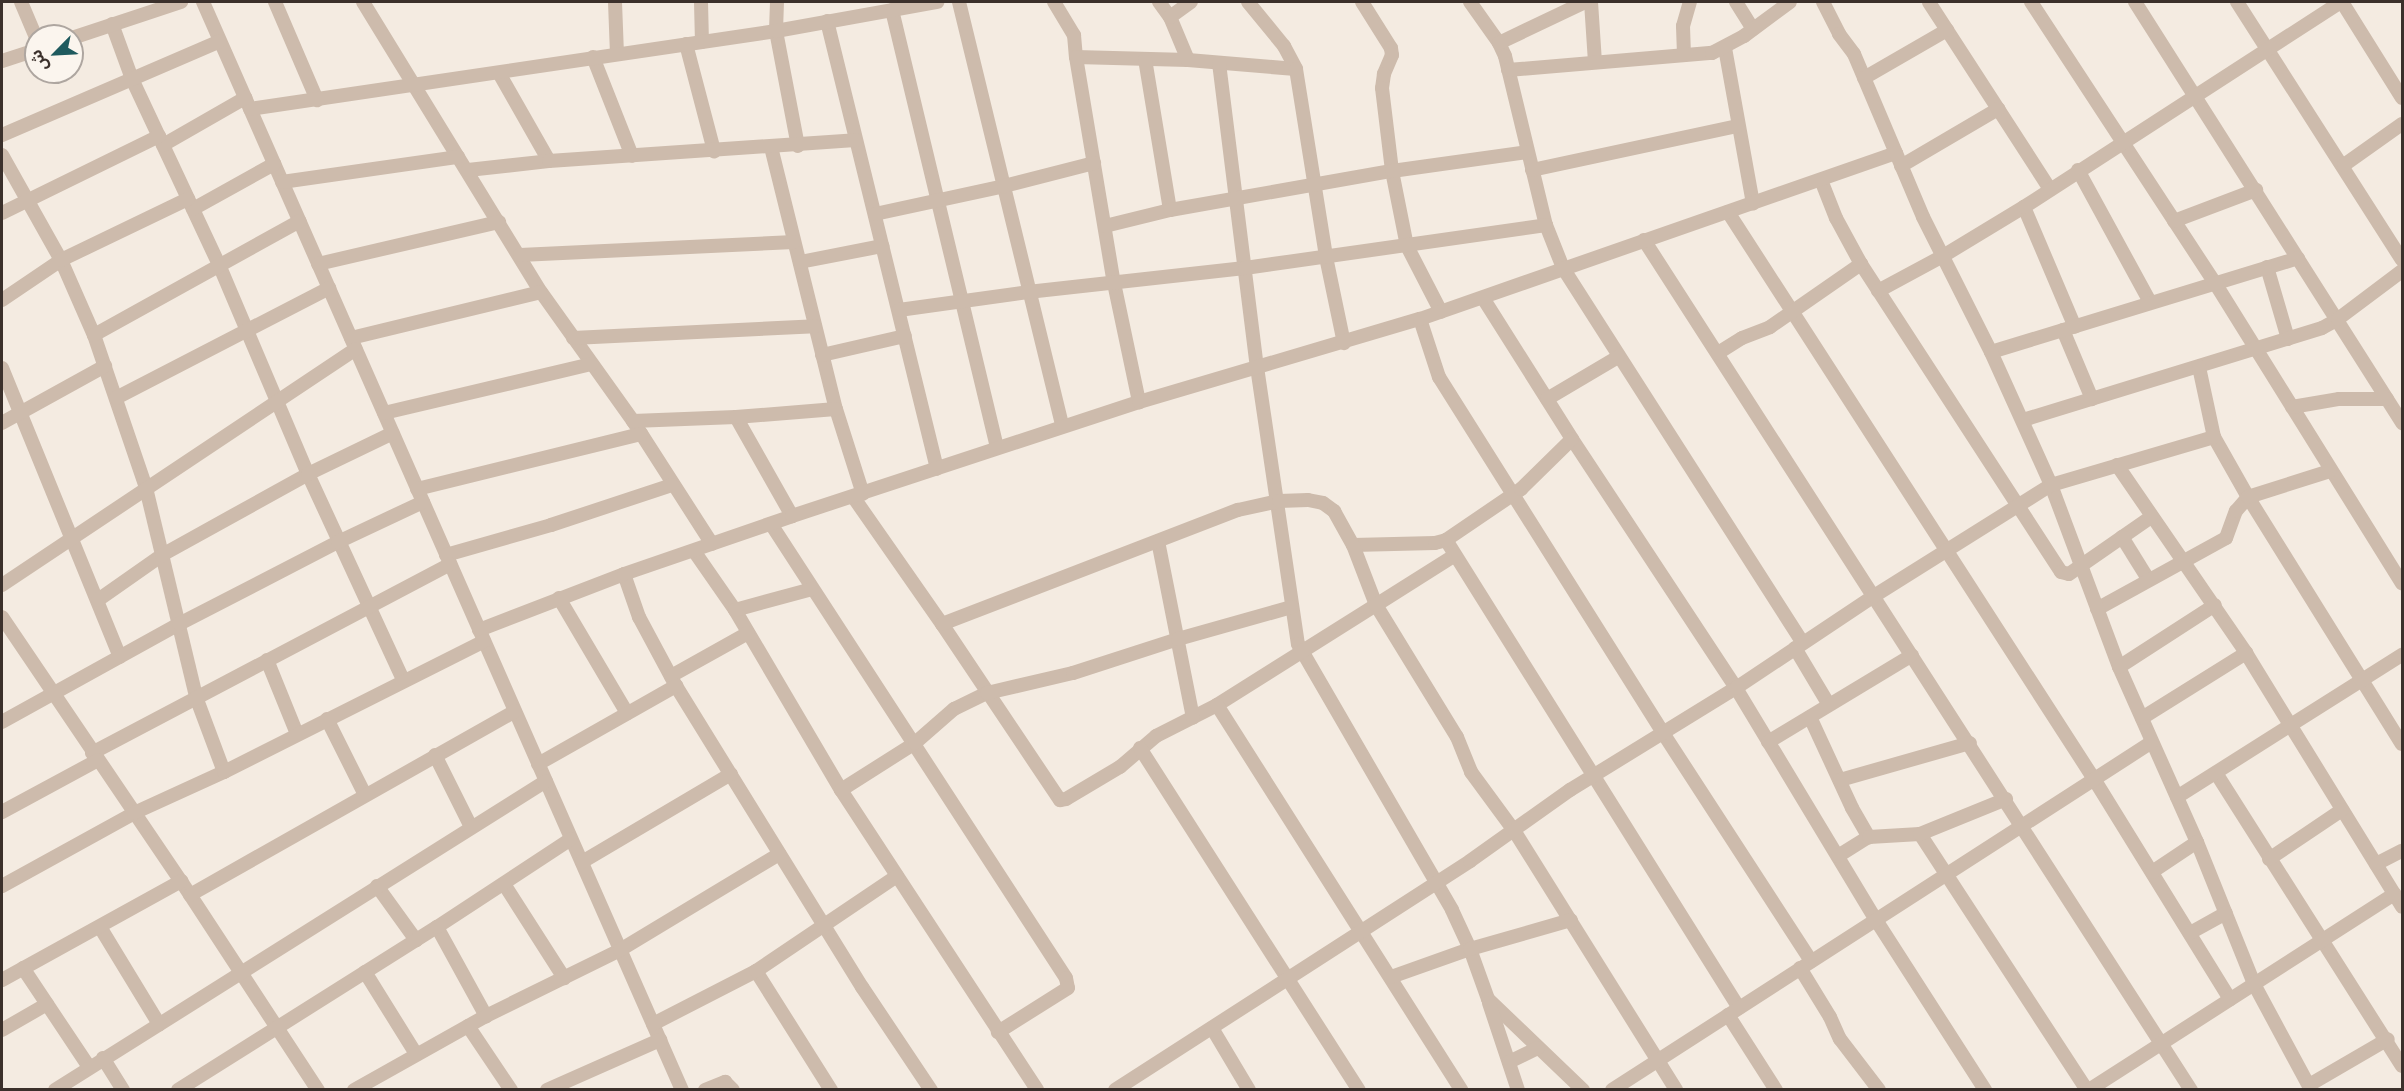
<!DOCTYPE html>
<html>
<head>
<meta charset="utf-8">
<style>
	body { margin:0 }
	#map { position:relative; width:2404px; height:1091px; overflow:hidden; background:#f4ebe1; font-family:"Alegreya Sans","Noto Sans Arabic",sans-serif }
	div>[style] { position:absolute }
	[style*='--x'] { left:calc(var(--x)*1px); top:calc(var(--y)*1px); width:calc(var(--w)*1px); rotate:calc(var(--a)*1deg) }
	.minor>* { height:14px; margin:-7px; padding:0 7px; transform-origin:7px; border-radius:7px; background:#cdbbac }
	span { translate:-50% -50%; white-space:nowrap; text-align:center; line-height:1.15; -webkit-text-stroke:5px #fbf5ee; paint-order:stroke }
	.frame { position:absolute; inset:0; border:3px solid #3b302b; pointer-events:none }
	.north { position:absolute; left:24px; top:24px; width:60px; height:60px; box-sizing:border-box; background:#fbf5ee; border:2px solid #aea6a0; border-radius:50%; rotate:246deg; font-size:16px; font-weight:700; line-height:24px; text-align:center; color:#3b302b }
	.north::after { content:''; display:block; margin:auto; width:21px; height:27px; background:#1f5a5e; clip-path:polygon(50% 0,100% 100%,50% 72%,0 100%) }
</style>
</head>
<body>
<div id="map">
	<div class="minor">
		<div style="--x:21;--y:2;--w:39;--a:67"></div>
		<div style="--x:203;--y:2;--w:1189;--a:66.24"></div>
		<div style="--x:275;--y:2;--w:107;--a:66.8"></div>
		<div style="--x:363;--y:2;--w:340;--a:58.5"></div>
		<div style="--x:541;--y:292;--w:158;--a:54.5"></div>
		<div style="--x:633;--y:421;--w:146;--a:57.3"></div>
		<div style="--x:615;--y:2;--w:52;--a:87.8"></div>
		<div style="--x:701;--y:2;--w:40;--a:88.6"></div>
		<div style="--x:777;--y:2;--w:29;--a:92"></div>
		<div style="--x:776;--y:31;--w:117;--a:79.2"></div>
		<div style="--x:959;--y:2;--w:436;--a:76.3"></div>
		<div style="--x:1054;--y:2;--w:39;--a:59"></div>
		<div style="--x:1074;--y:35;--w:22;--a:85"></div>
		<div style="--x:1076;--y:57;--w:112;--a:1.5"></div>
		<div style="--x:1188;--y:60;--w:108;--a:4.8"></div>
		<div style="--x:1159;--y:2;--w:19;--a:54"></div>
		<div style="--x:1248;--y:2;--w:57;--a:50.7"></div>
		<div style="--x:1284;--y:46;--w:26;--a:62"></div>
		<div style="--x:1296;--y:69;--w:190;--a:80.9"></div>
		<div style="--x:1326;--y:257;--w:88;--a:78.2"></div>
		<div style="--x:1362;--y:2;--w:54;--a:57.8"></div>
		<div style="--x:1391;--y:48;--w:7;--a:82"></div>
		<div style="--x:1392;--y:55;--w:21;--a:113"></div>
		<div style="--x:1384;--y:74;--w:14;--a:98"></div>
		<div style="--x:1382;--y:88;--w:84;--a:83.1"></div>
		<div style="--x:1392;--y:171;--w:76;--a:78.7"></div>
		<div style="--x:1407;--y:246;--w:74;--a:62.7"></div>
		<div style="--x:1470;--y:2;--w:50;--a:54.7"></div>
		<div style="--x:1499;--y:43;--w:14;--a:65"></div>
		<div style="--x:1505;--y:56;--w:174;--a:76.4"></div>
		<div style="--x:1546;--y:225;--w:46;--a:68.4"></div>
		<div style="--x:1563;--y:268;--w:444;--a:57.4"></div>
		<div style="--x:1591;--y:2;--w:60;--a:86.2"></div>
		<div style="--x:1736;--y:2;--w:32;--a:58"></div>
		<div style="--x:1823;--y:2;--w:36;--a:63"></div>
		<div style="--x:1839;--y:34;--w:25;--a:53"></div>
		<div style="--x:1854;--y:54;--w:108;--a:67"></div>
		<div style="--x:2031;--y:2;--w:336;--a:56.8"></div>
		<div style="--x:2215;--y:283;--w:354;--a:58.1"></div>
		<div style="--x:2135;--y:2;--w:499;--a:57.6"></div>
		<div style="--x:2237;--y:2;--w:306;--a:57.4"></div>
		<div style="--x:2342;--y:2;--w:113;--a:58"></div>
		<div style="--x:892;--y:10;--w:450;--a:76.5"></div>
		<div style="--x:827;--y:21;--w:461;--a:76.2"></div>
		<div style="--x:112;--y:24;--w:59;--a:70"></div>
		<div style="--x:132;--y:79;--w:208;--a:64.9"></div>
		<div style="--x:220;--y:267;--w:225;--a:67"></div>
		<div style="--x:308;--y:474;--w:227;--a:65.2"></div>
		<div style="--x:1947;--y:30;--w:189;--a:57.1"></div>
		<div style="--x:72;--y:38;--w:115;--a:-18.3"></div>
		<div style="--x:1499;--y:43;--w:95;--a:-25.5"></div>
		<div style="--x:686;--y:44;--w:111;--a:75.3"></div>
		<div style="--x:1725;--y:48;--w:158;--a:79.8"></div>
		<div style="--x:1684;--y:55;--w:29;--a:-92"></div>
		<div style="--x:1683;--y:26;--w:25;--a:-74"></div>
		<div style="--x:593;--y:57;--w:106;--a:68.5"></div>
		<div style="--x:1076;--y:57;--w:229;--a:80.5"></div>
		<div style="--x:1114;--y:283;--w:122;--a:78.1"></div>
		<div style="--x:1145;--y:59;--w:153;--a:80.6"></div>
		<div style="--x:1188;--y:60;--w:47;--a:-112.7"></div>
		<div style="--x:1170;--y:17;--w:26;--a:-36"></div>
		<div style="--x:2;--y:61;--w:36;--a:-18"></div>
		<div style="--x:1219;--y:63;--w:306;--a:82.9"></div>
		<div style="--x:1257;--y:367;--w:280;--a:81.6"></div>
		<div style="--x:1298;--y:644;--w:307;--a:59.9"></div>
		<div style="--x:1452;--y:910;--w:43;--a:65.2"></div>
		<div style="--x:1470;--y:949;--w:53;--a:70.2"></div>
		<div style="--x:1488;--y:999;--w:132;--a:43.8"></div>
		<div style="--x:1508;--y:70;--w:205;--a:-4.8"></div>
		<div style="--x:1712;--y:53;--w:36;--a:-28"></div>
		<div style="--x:1744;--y:36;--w:57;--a:-36.5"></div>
		<div style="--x:499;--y:73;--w:101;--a:60.4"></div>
		<div style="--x:1864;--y:78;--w:96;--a:-30"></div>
		<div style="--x:1947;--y:30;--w:33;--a:-123"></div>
		<div style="--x:250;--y:109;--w:532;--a:-8.43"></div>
		<div style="--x:776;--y:31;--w:164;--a:-10.2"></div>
		<div style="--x:2;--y:135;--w:237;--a:-23.3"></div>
		<div style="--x:163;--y:145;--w:95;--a:-29.8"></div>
		<div style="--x:771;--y:147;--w:270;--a:76.1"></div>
		<div style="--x:836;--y:409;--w:89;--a:72.4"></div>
		<div style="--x:2;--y:155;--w:120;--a:60.7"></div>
		<div style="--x:61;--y:260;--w:82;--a:66.3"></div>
		<div style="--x:94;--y:335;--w:162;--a:71.2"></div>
		<div style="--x:146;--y:488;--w:215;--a:76.5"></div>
		<div style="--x:196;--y:697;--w:80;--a:69.5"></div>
		<div style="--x:2344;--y:165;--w:71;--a:-35.3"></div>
		<div style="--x:1901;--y:166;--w:113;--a:-30.4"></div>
		<div style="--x:468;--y:170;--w:81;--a:-6.3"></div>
		<div style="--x:549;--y:161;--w:307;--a:-3.9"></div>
		<div style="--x:1532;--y:170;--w:210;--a:-12.1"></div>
		<div style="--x:2078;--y:170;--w:150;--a:61.4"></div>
		<div style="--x:1821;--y:180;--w:41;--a:68.5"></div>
		<div style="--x:1836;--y:218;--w:52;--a:61.5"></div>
		<div style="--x:1861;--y:264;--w:367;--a:57"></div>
		<div style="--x:2061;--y:572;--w:8;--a:14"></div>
		<div style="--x:2069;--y:574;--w:100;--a:-34.8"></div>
		<div style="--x:282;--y:182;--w:178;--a:-8.1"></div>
		<div style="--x:2024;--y:207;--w:130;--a:67"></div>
		<div style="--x:193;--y:209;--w:93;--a:-29.1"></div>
		<div style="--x:1728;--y:212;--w:675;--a:57.16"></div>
		<div style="--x:2094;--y:779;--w:259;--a:58.3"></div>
		<div style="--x:2;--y:213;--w:175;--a:-26.1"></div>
		<div style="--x:875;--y:214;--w:132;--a:-12.2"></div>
		<div style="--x:1004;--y:186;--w:93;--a:-14.3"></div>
		<div style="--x:2174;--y:221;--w:88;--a:-20.7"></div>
		<div style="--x:1105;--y:226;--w:67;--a:-13.8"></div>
		<div style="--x:1170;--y:210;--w:225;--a:-10"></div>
		<div style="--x:1392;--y:171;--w:136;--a:-8"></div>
		<div style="--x:1644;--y:240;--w:1011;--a:57.24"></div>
		<div style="--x:520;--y:255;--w:274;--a:-2.7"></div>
		<div style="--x:800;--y:262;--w:84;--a:-11"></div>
		<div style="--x:318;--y:264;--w:186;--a:-13.1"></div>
		<div style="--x:2267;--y:267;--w:75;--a:73.7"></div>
		<div style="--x:1878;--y:291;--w:74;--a:-28.3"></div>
		<div style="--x:1943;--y:256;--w:95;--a:-31.2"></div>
		<div style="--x:2024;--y:207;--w:378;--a:-32.9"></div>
		<div style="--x:1483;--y:298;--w:167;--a:57.7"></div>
		<div style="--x:1572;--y:439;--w:298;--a:56.6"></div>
		<div style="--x:1736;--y:688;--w:271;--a:58.9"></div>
		<div style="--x:1876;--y:920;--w:202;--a:57.3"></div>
		<div style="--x:2;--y:300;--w:71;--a:-34.1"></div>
		<div style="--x:61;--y:260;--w:141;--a:-25.7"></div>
		<div style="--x:899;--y:310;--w:130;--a:-7.9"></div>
		<div style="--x:1028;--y:292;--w:218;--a:-6.3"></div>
		<div style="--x:1245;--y:268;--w:304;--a:-8.1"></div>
		<div style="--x:1420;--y:319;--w:61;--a:71.9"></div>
		<div style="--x:1439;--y:377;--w:421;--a:57.8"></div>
		<div style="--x:1663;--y:733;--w:272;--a:57"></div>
		<div style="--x:2063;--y:330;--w:75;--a:67.2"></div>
		<div style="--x:94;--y:335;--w:235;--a:-29"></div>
		<div style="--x:351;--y:338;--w:195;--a:-13.6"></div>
		<div style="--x:573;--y:338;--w:242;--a:-2.8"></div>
		<div style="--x:1991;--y:352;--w:321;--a:-17"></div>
		<div style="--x:1718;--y:353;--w:28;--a:-32"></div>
		<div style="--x:1742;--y:338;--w:30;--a:-21"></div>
		<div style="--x:1770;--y:327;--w:111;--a:-34.7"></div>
		<div style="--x:822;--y:355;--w:85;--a:-12.9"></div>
		<div style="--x:2;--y:368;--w:312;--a:67.8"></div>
		<div style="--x:116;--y:398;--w:240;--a:-27.3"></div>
		<div style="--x:1547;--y:399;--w:82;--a:-30.6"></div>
		<div style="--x:2292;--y:407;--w:48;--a:-9.7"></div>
		<div style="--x:2339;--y:399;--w:48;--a:0"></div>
		<div style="--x:384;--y:413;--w:213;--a:-13.3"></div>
		<div style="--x:736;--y:417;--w:114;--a:60.5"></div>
		<div style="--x:2023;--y:420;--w:313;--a:-17.1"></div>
		<div style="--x:2322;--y:328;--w:18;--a:-29"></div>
		<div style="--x:2338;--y:319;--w:80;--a:-36.9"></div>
		<div style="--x:633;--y:421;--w:103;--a:-2.2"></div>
		<div style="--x:736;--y:417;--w:100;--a:-4.6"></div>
		<div style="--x:2;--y:423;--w:118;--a:-29"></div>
		<div style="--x:2214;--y:437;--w:69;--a:60.5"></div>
		<div style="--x:2248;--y:497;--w:291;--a:58.1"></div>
		<div style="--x:2117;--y:465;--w:228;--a:55.5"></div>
		<div style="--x:2246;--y:653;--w:298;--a:58.4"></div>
		<div style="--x:417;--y:489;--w:231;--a:-13.8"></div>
		<div style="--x:854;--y:498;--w:154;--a:55.1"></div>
		<div style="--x:942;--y:624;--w:212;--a:56.2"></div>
		<div style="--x:1060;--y:800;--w:6;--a:-9"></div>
		<div style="--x:1066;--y:799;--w:63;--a:-30.7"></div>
		<div style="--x:1120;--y:767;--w:48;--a:-40.7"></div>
		<div style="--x:1156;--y:736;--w:68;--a:-26.9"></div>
		<div style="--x:1217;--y:705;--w:188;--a:-32.2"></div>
		<div style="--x:1376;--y:605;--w:155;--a:58.5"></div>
		<div style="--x:1457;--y:737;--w:38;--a:68"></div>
		<div style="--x:1471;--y:772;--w:74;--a:53.7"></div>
		<div style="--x:1515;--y:832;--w:304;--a:58"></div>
		<div style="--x:771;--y:524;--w:541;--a:56.99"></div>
		<div style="--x:1066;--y:978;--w:10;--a:79"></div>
		<div style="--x:1068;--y:988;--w:83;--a:147.8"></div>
		<div style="--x:2122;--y:537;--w:49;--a:58.2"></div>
		<div style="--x:1446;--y:540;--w:552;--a:57.95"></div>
		<div style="--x:1158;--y:541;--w:180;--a:78.8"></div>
		<div style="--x:1353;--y:545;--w:82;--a:-1.4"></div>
		<div style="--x:1435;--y:543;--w:11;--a:-15"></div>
		<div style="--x:1446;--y:540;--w:91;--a:-34.2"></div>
		<div style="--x:1521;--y:489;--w:71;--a:-44.4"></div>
		<div style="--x:694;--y:551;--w:72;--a:55.2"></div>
		<div style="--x:735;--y:610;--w:209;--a:59.5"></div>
		<div style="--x:841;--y:790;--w:358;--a:56.8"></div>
		<div style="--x:446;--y:555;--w:109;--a:-15.9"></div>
		<div style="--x:551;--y:525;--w:127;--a:-18.3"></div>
		<div style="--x:624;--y:574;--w:46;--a:70.8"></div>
		<div style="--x:639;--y:617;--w:78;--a:61.8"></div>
		<div style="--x:676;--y:686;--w:354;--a:58.3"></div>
		<div style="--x:862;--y:987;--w:124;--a:56.2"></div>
		<div style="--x:2;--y:585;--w:425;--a:-33.7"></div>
		<div style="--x:559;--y:598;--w:134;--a:59.4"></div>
		<div style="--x:98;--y:600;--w:78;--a:-35.1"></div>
		<div style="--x:162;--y:555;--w:167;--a:-29"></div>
		<div style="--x:308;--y:474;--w:94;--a:-25.8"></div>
		<div style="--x:2097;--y:609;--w:147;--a:-28.8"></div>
		<div style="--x:2226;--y:538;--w:29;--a:-70"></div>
		<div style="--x:2236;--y:511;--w:18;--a:-49"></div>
		<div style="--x:2248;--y:497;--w:86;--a:-17.6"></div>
		<div style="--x:735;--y:610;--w:80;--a:-15.3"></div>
		<div style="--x:2;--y:617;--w:319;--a:55.9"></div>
		<div style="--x:181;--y:881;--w:250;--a:56.8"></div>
		<div style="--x:942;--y:624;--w:317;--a:-21.1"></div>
		<div style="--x:1238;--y:510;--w:42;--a:-12.4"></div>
		<div style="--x:1279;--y:501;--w:29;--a:-2"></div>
		<div style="--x:1308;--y:500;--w:15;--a:11"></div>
		<div style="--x:1323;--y:503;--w:14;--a:36"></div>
		<div style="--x:1334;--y:511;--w:39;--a:61"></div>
		<div style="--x:1353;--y:545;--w:64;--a:69"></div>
		<div style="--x:1376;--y:605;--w:93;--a:-32.3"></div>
		<div style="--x:479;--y:630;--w:155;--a:-21.1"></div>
		<div style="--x:624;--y:574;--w:178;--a:-19"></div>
		<div style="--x:792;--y:516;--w:365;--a:-18.2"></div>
		<div style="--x:1139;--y:402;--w:293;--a:-16.5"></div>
		<div style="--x:1420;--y:319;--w:504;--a:-19.23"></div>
		<div style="--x:1896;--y:153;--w:69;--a:67.1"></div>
		<div style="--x:1923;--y:217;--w:151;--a:63.3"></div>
		<div style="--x:1991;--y:352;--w:146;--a:65.7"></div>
		<div style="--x:2051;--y:485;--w:194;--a:69.5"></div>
		<div style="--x:2119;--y:667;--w:192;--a:66"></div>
		<div style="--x:2197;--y:842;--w:153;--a:68.1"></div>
		<div style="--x:2254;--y:984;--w:120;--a:61.7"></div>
		<div style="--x:1795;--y:648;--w:66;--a:59.2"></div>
		<div style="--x:267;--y:660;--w:80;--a:67.9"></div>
		<div style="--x:2119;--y:667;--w:114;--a:-32.9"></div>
		<div style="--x:671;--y:676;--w:88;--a:-29.2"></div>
		<div style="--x:1217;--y:705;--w:456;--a:57.6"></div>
		<div style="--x:1810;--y:717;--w:100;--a:65.2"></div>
		<div style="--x:1852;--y:808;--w:34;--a:60"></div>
		<div style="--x:2142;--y:718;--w:123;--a:-32"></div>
		<div style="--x:327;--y:719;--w:85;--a:63.4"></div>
		<div style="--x:2;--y:722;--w:202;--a:-29"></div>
		<div style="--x:179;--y:624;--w:179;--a:-27.3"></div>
		<div style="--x:338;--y:542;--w:94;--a:-25.2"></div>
		<div style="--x:1768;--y:742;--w:168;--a:-31.1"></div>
		<div style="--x:1140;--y:748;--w:406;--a:57.4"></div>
		<div style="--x:92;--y:753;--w:405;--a:-27.8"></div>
		<div style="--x:435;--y:755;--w:80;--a:63.4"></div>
		<div style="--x:538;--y:764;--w:159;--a:-29.5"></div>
		<div style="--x:2216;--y:773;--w:347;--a:57.6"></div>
		<div style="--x:1840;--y:780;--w:135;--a:-15.9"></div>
		<div style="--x:841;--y:790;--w:88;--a:-32.4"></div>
		<div style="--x:915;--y:743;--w:52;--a:-41.1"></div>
		<div style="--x:954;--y:709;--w:37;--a:-26"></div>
		<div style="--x:987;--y:693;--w:88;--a:-13.1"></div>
		<div style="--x:1073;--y:673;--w:110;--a:-17.9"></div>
		<div style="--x:1178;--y:639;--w:118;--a:-15.7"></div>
		<div style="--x:2177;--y:797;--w:266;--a:-32.3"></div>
		<div style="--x:2;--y:812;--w:109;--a:-28.4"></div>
		<div style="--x:1920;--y:834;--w:306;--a:56.9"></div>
		<div style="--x:1838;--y:856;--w:36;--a:-32"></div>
		<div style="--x:1869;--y:837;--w:51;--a:-3.4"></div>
		<div style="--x:1920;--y:834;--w:93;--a:-22.1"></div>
		<div style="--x:2269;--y:859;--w:88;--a:-33.9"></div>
		<div style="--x:582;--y:862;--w:173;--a:-30.6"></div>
		<div style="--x:2376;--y:864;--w:29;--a:-27"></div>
		<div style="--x:2152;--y:872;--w:54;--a:-33.7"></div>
		<div style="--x:504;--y:884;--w:112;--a:57.4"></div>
		<div style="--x:2;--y:886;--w:151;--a:-28.9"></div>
		<div style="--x:134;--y:813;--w:99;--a:-24.5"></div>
		<div style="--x:224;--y:772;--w:291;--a:-26.7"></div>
		<div style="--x:377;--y:886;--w:67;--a:54.2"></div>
		<div style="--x:190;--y:895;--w:373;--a:-29.5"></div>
		<div style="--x:100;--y:927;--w:114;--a:58.7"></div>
		<div style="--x:437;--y:927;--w:102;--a:61.2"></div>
		<div style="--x:2190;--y:933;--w:41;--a:-29.1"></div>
		<div style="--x:23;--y:968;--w:119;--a:56.3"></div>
		<div style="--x:1800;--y:968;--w:57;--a:58.5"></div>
		<div style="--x:1830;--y:1017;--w:24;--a:66"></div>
		<div style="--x:1840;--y:1039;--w:64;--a:52.6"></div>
		<div style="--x:756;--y:971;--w:141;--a:57.8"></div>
		<div style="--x:365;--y:972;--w:97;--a:58.1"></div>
		<div style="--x:1391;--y:977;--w:84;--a:-19.5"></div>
		<div style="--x:1470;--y:949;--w:105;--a:-16"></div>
		<div style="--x:2;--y:980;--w:205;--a:-28.9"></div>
		<div style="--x:1489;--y:1003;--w:92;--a:71.6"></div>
		<div style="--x:1728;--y:1015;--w:89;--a:57.4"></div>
		<div style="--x:653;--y:1024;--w:116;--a:-27.2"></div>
		<div style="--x:756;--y:971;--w:170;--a:-34"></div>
		<div style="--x:468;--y:1026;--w:77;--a:56.1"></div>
		<div style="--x:1212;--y:1028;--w:72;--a:59.2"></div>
		<div style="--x:2;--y:1030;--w:52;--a:-30"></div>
		<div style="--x:103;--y:1058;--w:38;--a:58"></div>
		<div style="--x:1509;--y:1062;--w:32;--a:-26"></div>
		<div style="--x:2309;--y:1085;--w:91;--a:-30.2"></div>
		<div style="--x:55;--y:1090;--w:580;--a:-32.18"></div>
		<div style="--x:178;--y:1090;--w:306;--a:-32.2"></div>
		<div style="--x:437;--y:927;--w:160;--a:-33.3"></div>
		<div style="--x:354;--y:1090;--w:151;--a:-29.3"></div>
		<div style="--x:486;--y:1016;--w:149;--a:-26.2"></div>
		<div style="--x:620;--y:950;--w:186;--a:-31.1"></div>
		<div style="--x:547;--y:1090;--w:124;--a:-23.9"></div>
		<div style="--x:705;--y:1090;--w:22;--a:-22"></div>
		<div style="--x:725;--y:1082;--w:11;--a:45"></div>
		<div style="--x:1115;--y:1090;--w:422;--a:-32.8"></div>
		<div style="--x:1470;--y:861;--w:123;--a:-35.4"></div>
		<div style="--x:1570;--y:790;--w:195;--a:-31.6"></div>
		<div style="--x:1736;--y:688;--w:166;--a:-33.7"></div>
		<div style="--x:1874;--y:596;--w:209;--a:-32.1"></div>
		<div style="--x:2051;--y:485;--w:170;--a:-16.4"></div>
		<div style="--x:2214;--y:437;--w:72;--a:-102.1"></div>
		<div style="--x:1612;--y:1090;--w:642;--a:-32.8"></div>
		<div style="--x:2089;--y:1090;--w:363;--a:-32.7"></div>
	</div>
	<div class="frame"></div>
	<div class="north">ش</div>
</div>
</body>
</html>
